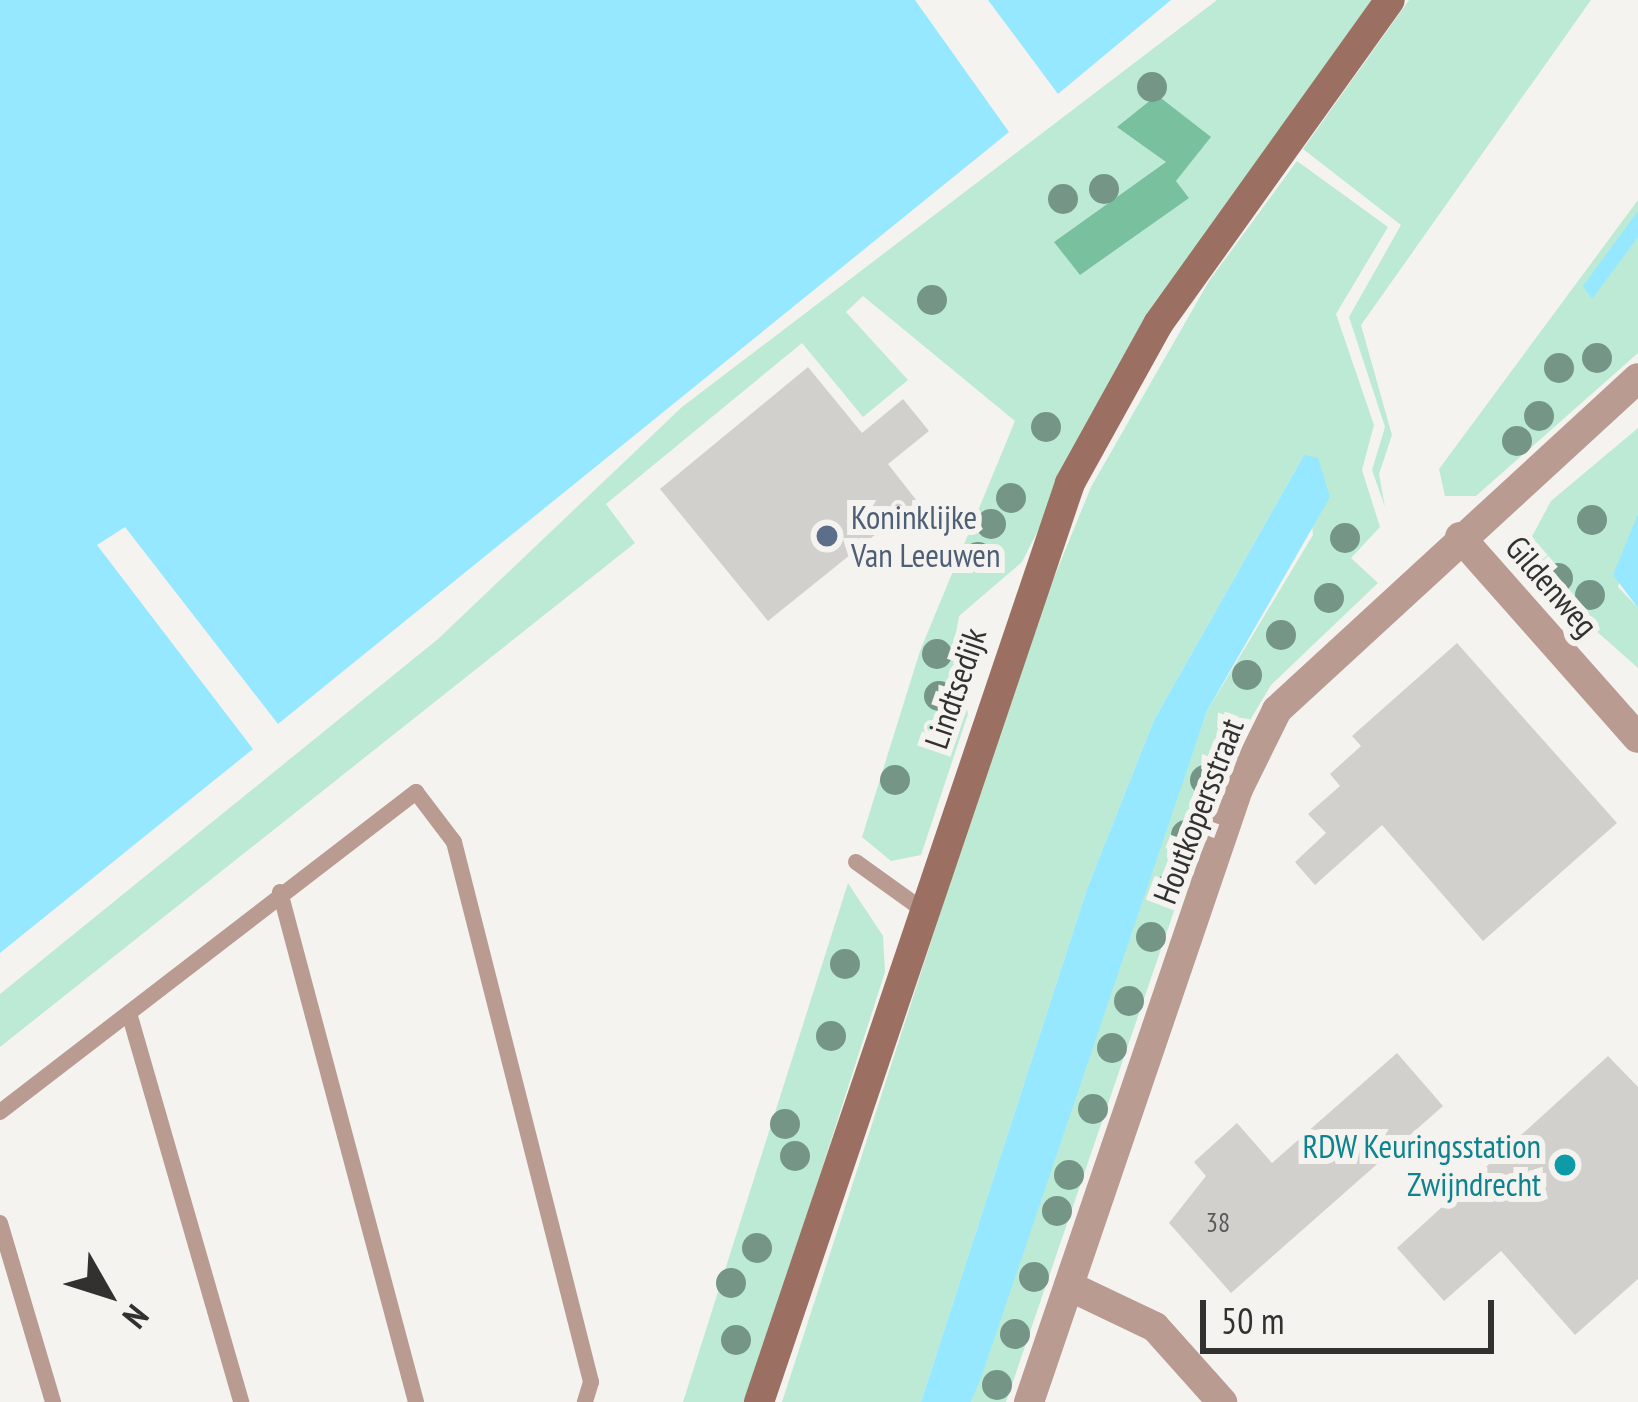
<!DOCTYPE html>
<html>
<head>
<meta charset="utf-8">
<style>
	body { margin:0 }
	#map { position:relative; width:1638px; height:1402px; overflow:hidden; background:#f5f3ef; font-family:"PT Sans Narrow",sans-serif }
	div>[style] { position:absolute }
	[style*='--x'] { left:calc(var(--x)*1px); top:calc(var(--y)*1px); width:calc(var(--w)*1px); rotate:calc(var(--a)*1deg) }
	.green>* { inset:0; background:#bdead4 }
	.forest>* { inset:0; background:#79c09f }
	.water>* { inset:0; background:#95e8ff }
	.building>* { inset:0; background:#d1d0cc }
	.lane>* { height:16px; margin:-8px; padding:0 8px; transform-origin:8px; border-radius:8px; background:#b99b91 }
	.street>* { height:30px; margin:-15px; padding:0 15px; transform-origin:15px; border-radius:15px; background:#b99b91 }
	.secondary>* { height:30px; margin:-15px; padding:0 15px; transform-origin:15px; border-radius:15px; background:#9b7062 }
	.trees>* { width:30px; height:30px; margin:-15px; border-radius:50%; background:#759587 }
	.dots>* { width:33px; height:33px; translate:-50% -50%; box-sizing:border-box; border:6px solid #f5f3ef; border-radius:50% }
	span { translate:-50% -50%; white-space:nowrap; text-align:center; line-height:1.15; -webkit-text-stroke:12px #f5f3ef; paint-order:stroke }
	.number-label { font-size:27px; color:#5a5957 }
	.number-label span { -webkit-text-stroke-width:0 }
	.service-label { font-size:33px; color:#4e5e75 }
	.left { translate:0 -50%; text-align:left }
	.street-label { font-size:33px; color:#323130 }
	.culture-label { font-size:33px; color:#0d838f }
	.right { translate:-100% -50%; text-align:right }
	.north { position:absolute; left:48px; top:1234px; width:120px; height:120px; -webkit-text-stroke:9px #f5f3ef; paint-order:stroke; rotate:129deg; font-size:33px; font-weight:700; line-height:48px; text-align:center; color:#323130 }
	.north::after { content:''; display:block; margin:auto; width:42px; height:54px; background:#323130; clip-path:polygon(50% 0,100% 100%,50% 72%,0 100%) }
	.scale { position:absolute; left:1200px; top:1300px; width:294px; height:54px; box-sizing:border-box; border:6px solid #323130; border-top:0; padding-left:15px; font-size:36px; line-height:42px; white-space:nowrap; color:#323130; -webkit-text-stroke:9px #f5f3ef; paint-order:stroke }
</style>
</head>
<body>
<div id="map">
	<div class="green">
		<div style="clip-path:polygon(evenodd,1217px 0,1372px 0,1139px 330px,1022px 562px,959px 616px,953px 653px,968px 714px,921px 855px,891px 861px,862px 837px,920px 651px,1015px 421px,863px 296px,846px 312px,908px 380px,863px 417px,802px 343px,606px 504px,635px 543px,0 1047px,0 994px,438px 639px,682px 407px,1217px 0,1210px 138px,1176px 181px,1189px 198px,1055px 242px,1210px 138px)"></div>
		<div style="clip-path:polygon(1409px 0,1591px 0,1361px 325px,1392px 435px,1379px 474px,1385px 507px,1372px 470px,1385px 427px,1349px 317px,1401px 225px,1303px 149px)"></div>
		<div style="clip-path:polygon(1297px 161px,1388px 227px,1336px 314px,1374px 425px,1362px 470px,1380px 527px,1351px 558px,1378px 583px,1271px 685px,1225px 762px,1006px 1402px,971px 1402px,984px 1351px,1207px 711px,1313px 535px,1304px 455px,1154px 720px,1087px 889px,921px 1402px,782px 1402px,1029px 639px,1091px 487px,1209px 281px)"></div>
		<div style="clip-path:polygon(1638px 200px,1638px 353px,1476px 496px,1445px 496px,1439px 469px)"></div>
		<div style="clip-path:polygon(1638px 428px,1638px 514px,1618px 587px,1638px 608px,1638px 668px,1542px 583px,1530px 540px,1551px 501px)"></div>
		<div style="clip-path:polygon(848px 883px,883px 936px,885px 972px,747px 1402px,683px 1402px)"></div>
	</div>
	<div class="forest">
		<div style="clip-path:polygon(1157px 95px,1211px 137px,1176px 181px,1189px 198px,1080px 275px,1054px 242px,1166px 162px,1117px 127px)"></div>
	</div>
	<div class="water">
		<div style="clip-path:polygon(0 0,915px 0,1009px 132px,278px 724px,125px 527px,97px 545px,253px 749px,0 953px)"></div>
		<div style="clip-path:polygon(988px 0,1171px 0,1058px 94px)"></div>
		<div style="clip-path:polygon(1638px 211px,1638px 237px,1592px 299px,1583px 286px)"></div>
		<div style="clip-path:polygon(1304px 455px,1318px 458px,1330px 497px,1207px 711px,982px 1375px,971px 1402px,921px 1402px,1087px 889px,1154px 720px)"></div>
		<div style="clip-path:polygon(1638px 514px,1638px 608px,1613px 575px)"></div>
	</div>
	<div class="building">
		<div style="clip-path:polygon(808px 367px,862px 433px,903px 399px,929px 431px,888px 464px,917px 501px,768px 621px,660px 489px)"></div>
		<div style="clip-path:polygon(1457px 643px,1617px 823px,1483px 941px,1382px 825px,1315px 885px,1295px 862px,1326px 833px,1308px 814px,1340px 786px,1330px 774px,1361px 746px,1352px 736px)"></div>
		<div style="clip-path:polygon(1397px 1053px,1443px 1106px,1231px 1293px,1169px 1223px,1206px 1176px,1194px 1162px,1237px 1123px,1272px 1163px)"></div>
		<div style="clip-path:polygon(1608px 1056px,1638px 1087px,1638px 1279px,1575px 1335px,1501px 1251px,1444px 1301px,1397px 1248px)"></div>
	</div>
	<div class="lane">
		<div style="--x:856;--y:862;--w:79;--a:35.7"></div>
		<div style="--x:280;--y:892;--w:528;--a:75.07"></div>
		<div style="--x:129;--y:1013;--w:405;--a:73.9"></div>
		<div style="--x:0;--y:1112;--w:525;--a:-37.57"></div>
		<div style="--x:416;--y:792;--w:63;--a:52.8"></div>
		<div style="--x:454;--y:842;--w:557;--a:75.76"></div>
		<div style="--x:591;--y:1382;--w:21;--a:107"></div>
		<div style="--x:0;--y:1223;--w:187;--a:73.5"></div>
	</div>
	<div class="street">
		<div style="--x:1460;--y:537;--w:268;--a:48.5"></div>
		<div style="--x:1069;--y:1286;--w:95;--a:25.5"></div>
		<div style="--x:1155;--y:1327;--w:101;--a:48.2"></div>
		<div style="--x:1029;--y:1402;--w:648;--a:-71.17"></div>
		<div style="--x:1238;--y:789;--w:88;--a:-63.7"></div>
		<div style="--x:1277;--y:710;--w:490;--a:-42.6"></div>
	</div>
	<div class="secondary">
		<div style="--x:759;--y:1402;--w:970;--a:-71.3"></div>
		<div style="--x:1070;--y:483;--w:182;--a:-61"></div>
		<div style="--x:1158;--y:324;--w:398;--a:-54.4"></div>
	</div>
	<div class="trees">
		<div style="left:1152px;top:87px"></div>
		<div style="left:1104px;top:189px"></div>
		<div style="left:1063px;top:199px"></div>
		<div style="left:932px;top:300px"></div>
		<div style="left:1597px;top:358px"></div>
		<div style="left:1559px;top:368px"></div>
		<div style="left:1539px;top:416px"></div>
		<div style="left:1046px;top:427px"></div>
		<div style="left:1517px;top:441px"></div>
		<div style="left:1011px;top:498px"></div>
		<div style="left:1592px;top:520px"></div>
		<div style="left:991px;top:524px"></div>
		<div style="left:1345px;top:538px"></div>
		<div style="left:978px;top:557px"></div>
		<div style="left:1558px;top:578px"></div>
		<div style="left:1590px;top:595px"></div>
		<div style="left:1329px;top:598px"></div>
		<div style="left:1281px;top:635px"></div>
		<div style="left:937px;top:654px"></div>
		<div style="left:1247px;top:675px"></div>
		<div style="left:939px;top:696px"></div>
		<div style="left:895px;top:780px"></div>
		<div style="left:1205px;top:780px"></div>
		<div style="left:1186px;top:835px"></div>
		<div style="left:1169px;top:889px"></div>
		<div style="left:1151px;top:937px"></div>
		<div style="left:845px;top:964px"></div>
		<div style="left:1129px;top:1001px"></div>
		<div style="left:831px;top:1036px"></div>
		<div style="left:1112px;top:1048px"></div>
		<div style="left:1093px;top:1109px"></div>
		<div style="left:785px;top:1124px"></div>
		<div style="left:795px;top:1156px"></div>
		<div style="left:1069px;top:1175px"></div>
		<div style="left:1057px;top:1211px"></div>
		<div style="left:757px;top:1248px"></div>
		<div style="left:1034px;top:1277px"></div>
		<div style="left:731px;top:1283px"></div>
		<div style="left:1015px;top:1334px"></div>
		<div style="left:736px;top:1340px"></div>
		<div style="left:997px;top:1385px"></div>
	</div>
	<div class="dots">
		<div style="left:827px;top:536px;background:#5c6f8a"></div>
		<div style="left:1565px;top:1165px;background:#0f9aa8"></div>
	</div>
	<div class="number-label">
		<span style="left:1218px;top:1223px">38</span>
	</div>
	<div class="service-label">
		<span class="left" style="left:851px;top:536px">Koninklijke<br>Van Leeuwen</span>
	</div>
	<div class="street-label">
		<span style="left:1552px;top:586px;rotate:49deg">Gildenweg</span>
		<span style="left:955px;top:688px;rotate:-71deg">Lindtsedijk</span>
		<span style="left:1198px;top:811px;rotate:-69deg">Houtkopersstraat</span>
	</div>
	<div class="culture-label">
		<span class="right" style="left:1541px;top:1165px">RDW Keuringsstation<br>Zwijndrecht</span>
	</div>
	<div class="north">N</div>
	<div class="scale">50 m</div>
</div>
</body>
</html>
